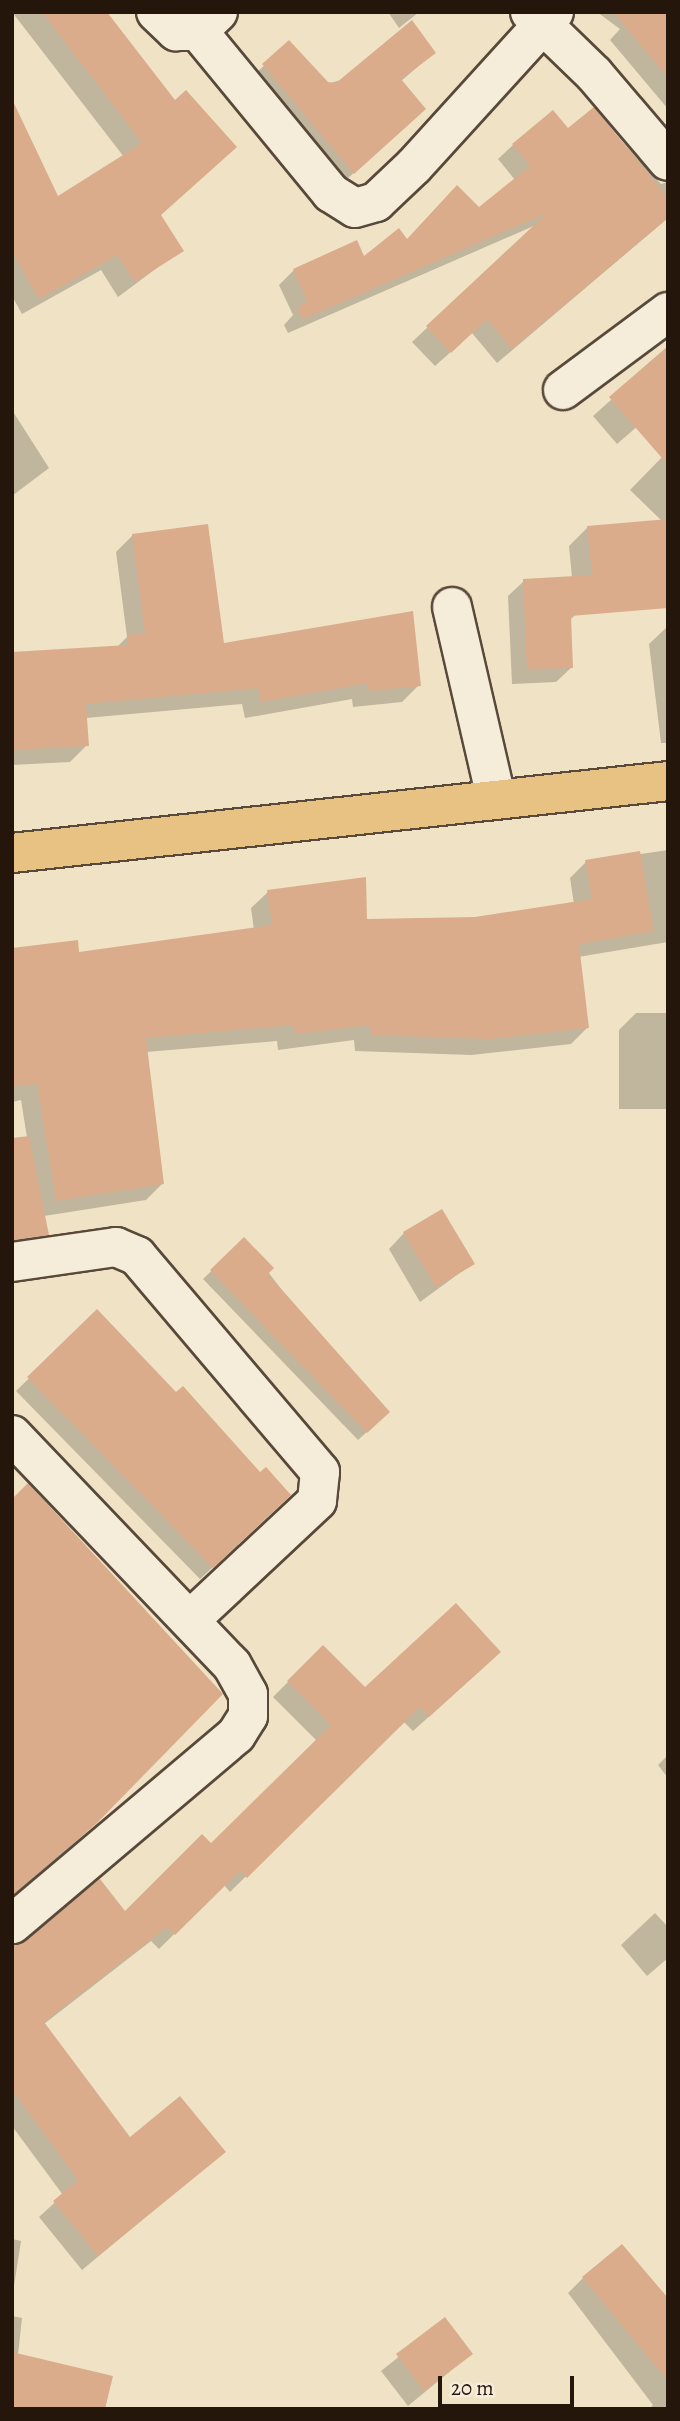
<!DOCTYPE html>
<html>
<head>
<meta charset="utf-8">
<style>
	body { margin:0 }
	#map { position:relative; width:680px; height:2421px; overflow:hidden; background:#f0e3c5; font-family:Alegreya,serif }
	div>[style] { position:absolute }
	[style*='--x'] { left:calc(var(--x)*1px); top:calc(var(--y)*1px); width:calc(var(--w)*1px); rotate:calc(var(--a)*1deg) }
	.shadow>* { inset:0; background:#0003 }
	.building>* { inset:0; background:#daac8c }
	.roads { filter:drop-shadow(2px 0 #58493a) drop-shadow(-2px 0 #58493a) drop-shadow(0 2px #58493a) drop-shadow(0 -2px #58493a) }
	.minor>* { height:38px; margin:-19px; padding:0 19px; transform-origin:19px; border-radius:19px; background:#f5edd9 }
	.trunk>* { height:38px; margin:-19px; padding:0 19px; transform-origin:19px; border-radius:19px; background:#e8c282 }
	span { translate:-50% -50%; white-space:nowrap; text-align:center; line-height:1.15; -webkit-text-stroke:7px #f5edd9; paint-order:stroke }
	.frame { position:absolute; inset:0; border:14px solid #25160c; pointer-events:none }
	.scale { position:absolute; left:438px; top:2376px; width:136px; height:32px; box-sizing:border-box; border:4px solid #25160c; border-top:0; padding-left:9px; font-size:21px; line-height:24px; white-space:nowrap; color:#25160c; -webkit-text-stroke:5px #f5edd9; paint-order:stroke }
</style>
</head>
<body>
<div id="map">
	<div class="shadow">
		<div style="clip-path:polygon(12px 12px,95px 12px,175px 103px,235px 147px,159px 216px,181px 250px,118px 297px,101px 270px,22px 314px,12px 296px,12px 200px,57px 199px,124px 157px)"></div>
		<div style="clip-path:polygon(388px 12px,419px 12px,399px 28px)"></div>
		<div style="clip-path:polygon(597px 12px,668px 12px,668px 109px,610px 40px,620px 29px)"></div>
		<div style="clip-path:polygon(289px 42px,327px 84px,434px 53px,401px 81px,410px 123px,339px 186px,249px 80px)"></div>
		<div style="clip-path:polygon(593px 110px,661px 184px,668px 182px,668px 218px,497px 363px,472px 333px,435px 366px,412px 342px,536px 225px,288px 333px,284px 325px,293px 315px,279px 285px,294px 270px,363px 259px,479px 209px,515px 180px,498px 159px,513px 145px,568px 130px)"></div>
		<div style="clip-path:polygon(668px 349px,668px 400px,617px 444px,593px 416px)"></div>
		<div style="clip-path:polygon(12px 410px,49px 468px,12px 496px)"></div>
		<div style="clip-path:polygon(668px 451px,668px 592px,575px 615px,569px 621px,572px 667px,556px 682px,512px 684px,508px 596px,524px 581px,572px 578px,569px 546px,587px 528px,662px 521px,630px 490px)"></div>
		<div style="clip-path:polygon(133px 535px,222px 645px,419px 685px,402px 702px,353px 707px,352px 699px,245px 718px,242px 704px,86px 718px,87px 745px,70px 762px,12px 765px,12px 653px,117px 647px,127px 637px,116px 552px)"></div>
		<div style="clip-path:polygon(667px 627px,668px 743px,661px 743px,649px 644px)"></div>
		<div style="clip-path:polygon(668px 850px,668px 942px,578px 957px,587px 1028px,571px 1044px,471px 1055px,355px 1051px,354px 1040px,278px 1050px,277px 1041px,146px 1052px,163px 1183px,146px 1200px,44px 1216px,47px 1234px,33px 1248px,12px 1251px,12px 1179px,33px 1175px,21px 1100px,12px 1102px,12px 951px,78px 954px,254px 930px,251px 908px,268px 892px,365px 921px,475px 919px,574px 904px,570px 878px,586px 862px)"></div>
		<div style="clip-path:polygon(636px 1013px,668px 1013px,668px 1109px,619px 1109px,619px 1030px)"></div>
		<div style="clip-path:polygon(404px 1233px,472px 1264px,420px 1302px,389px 1249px)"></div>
		<div style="clip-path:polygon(244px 1240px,380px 1420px,358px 1440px,203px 1279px)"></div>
		<div style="clip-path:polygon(97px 1312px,276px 1508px,200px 1579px,16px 1391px)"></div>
		<div style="clip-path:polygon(12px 1502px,221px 1694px,79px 1839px,12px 1896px)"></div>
		<div style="clip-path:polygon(323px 1647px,365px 1689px,484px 1667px,413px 1731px,403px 1721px,230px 1892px,224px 1885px,159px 1949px,151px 1941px,44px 2024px,129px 2140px,224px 2152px,82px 2270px,39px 2217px,63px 2195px,12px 2126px,12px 1945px,125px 1914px,211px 1845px,317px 1741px,273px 1697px)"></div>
		<div style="clip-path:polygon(668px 1755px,668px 1778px,658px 1765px)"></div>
		<div style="clip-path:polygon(655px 1913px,668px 1927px,668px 1958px,647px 1976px,621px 1945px)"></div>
		<div style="clip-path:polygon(12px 2239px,21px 2241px,12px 2299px)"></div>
		<div style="clip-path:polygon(583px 2278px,668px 2301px,668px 2409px,649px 2409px,653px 2405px,568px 2293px)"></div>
		<div style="clip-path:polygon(12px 2316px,22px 2318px,12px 2409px)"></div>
		<div style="clip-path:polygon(445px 2320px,471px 2354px,408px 2406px,381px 2371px)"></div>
	</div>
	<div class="building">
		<div style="clip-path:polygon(42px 12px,107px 12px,175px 100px,186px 90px,237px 147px,161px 215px,184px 251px,135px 282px,117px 255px,39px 299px,12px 252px,12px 99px,58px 196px,142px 143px)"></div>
		<div style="clip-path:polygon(613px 12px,668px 12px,668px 78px)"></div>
		<div style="clip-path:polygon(412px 20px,436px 53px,401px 79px,426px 109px,354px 174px,262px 64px,289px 40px,328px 82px,336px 83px)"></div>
		<div style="clip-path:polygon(594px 107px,668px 198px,668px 218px,512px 349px,487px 319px,451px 353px,426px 326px,547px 213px,303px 319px,297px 309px,307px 301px,293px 269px,357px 240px,364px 256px,399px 228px,407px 239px,457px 185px,479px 207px,530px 166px,512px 144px,553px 110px,568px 128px)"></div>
		<div style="clip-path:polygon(668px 346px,668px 465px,609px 397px)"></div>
		<div style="clip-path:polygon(668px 519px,668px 608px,571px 616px,573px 668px,527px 669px,523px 579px,592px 575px,587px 526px)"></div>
		<div style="clip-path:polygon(208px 524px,224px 643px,413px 611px,421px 686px,369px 691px,368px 683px,261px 702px,258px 688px,86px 704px,89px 746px,12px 750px,12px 652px,128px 645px,127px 635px,145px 633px,132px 534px)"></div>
		<div style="clip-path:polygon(640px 851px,654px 931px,579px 944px,589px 1028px,489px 1039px,371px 1035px,370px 1025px,295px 1034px,293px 1025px,146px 1038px,164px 1184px,56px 1201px,37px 1084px,12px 1086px,12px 948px,78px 940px,79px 952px,272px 925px,267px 890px,366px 877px,367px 919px,475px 917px,592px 899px,585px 860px)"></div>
		<div style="clip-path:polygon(29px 1136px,49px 1235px,12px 1240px,12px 1138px)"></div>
		<div style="clip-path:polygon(442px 1209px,475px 1264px,436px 1287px,403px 1232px)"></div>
		<div style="clip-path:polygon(244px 1237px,274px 1268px,268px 1274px,390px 1412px,367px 1433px,210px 1270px)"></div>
		<div style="clip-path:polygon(97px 1309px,176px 1392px,183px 1386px,260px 1472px,266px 1467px,291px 1495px,213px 1568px,27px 1377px)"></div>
		<div style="clip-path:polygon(28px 1483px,223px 1694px,96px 1824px,12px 1895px,12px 1499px)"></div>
		<div style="clip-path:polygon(456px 1603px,501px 1652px,429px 1717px,420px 1707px,247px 1878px,240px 1871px,175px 1935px,167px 1927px,44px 2022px,130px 2137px,180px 2096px,226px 2152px,98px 2256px,53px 2201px,78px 2180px,12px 2090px,12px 1945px,100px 1879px,125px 1911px,202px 1834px,211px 1843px,331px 1725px,287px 1681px,323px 1645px,365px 1687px)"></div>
		<div style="clip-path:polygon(622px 2244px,668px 2298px,668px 2381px,582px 2277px)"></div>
		<div style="clip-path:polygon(445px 2317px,473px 2354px,424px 2391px,396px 2354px)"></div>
		<div style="clip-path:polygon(12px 2352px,113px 2376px,105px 2409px,12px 2409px)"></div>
	</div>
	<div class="roads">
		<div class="minor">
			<div style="--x:156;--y:12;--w:28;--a:44"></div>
			<div style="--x:176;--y:31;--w:22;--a:0"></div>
			<div style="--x:218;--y:12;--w:28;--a:136"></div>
			<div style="--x:198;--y:31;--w:210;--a:50.6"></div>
			<div style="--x:331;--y:193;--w:28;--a:32"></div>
			<div style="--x:355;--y:208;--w:22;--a:-16"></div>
			<div style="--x:376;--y:202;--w:52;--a:-43.5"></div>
			<div style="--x:414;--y:166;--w:208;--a:-47.7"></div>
			<div style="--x:530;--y:12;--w:89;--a:44.1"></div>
			<div style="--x:594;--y:74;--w:114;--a:49.6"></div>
			<div style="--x:563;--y:390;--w:131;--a:-36.6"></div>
			<div style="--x:452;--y:607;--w:195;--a:77"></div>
			<div style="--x:12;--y:1262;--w:105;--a:-8.2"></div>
			<div style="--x:116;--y:1247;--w:23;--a:23"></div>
			<div style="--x:137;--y:1256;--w:283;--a:49.7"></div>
			<div style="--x:320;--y:1472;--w:29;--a:96"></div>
			<div style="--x:317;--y:1501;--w:171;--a:136.9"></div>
			<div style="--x:12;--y:1435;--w:318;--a:46.3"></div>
			<div style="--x:232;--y:1665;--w:33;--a:61"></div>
			<div style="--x:248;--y:1694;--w:22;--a:90"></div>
			<div style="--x:248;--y:1716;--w:22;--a:122"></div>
			<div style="--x:236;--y:1735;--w:293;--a:139.8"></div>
		</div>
		<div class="trunk">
			<div style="--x:12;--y:853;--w:660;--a:-6.26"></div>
		</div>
	</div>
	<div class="frame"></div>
	<div class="scale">20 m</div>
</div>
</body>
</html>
